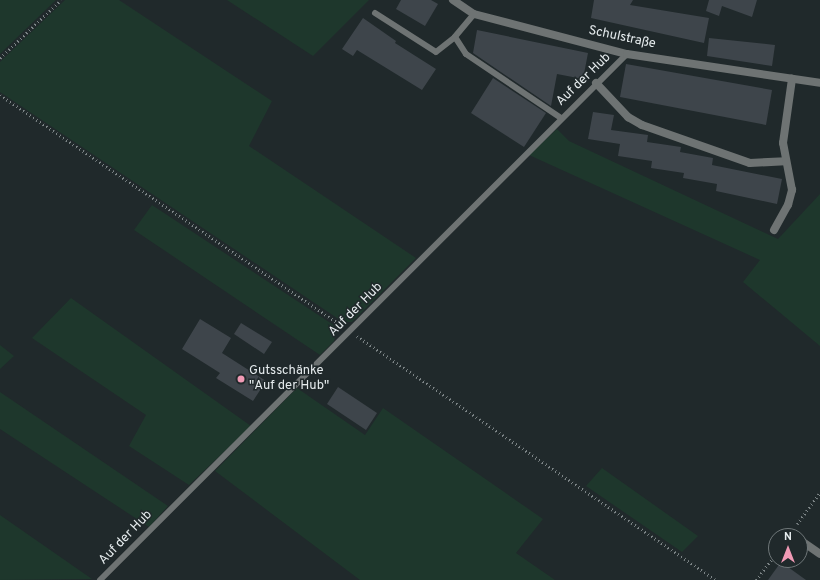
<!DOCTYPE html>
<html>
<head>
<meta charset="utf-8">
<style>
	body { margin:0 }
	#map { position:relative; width:820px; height:580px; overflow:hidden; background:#20292b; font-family:Overpass,sans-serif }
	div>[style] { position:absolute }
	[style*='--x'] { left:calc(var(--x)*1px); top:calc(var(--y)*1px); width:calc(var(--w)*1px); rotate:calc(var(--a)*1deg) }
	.green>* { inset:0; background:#1e372c }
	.building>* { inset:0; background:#3e454b }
	.path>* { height:2.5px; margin-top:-1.25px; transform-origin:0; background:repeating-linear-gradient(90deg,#7c8486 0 1px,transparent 0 4px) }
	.lane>* { height:6px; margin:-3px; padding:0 3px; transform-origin:3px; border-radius:3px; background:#6e7373 }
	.street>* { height:8px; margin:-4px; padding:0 4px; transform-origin:4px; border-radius:4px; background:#6e7373 }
	.dots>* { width:11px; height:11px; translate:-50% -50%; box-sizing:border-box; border:2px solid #20292b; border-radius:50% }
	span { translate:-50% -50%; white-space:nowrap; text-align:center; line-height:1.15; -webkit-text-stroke:3px #20292b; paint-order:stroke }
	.street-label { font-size:13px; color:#e5ebed }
	.poi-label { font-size:13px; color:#e5ebed }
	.left { translate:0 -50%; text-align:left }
	.north { position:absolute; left:768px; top:528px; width:40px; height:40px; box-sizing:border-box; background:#20292b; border:1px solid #6f7779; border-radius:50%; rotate:0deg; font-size:11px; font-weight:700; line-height:16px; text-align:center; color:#e5ebed }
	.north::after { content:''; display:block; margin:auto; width:14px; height:18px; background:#f09ab5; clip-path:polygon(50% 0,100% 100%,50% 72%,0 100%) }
</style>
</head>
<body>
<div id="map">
	<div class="green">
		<div style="clip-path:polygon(0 0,56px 0,0 54px)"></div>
		<div style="clip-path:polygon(65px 0,119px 0,272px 101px,249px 146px,416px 258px,352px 322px,343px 322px,0 92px,0 62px)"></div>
		<div style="clip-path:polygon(227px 0,369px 0,313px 56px)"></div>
		<div style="clip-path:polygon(557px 129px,569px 141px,778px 239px,820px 194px,820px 346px,743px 282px,760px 260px,529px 155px)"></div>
		<div style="clip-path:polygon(152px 205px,332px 324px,337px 329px,334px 341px,320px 355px,134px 230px)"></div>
		<div style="clip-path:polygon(71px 298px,251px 426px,189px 485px,129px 446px,146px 415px,32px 338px)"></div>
		<div style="clip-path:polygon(0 345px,14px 356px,0 369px)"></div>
		<div style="clip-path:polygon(297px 388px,365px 435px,383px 408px,543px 519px,516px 553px,555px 580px,360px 580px,215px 471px)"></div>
		<div style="clip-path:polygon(0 392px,168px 506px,149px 527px,0 429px)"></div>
		<div style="clip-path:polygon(602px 468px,698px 536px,682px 552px,586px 486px)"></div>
		<div style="clip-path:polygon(0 515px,92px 579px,0 580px)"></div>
	</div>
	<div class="building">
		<div style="clip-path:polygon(401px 0,431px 0,438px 4px,425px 26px,396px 9px)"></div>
		<div style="clip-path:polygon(594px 0,633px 0,630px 5px,709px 18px,704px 43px,591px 18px)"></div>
		<div style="clip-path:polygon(709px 0,757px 0,752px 17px,722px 6px,719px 16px,706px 11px)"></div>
		<div style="clip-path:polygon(363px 18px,396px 41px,395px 43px,436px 69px,422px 90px,357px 50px,353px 56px,342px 49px)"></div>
		<div style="clip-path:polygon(477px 30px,588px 53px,583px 79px,557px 74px,551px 106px,473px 53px)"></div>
		<div style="clip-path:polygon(709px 38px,775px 45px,772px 66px,707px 56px)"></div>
		<div style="clip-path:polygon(626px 64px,772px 90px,766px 125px,620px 97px)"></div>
		<div style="clip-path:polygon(493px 78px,546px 113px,524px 147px,471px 113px)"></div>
		<div style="clip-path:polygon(593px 112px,614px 115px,611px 130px,648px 135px,647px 142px,681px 147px,680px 152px,713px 158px,712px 165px,782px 179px,777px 204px,716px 191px,717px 184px,683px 178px,684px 173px,651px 168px,652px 161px,618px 156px,620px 144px,588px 139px)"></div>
		<div style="clip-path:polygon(200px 319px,231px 338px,222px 353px,266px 381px,253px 401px,216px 378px,220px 373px,182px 349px)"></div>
		<div style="clip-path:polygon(241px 323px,272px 342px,264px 354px,234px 334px)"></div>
		<div style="clip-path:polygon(338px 387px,377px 413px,366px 430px,327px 404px)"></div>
		<div style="clip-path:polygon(781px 562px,806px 580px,768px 580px)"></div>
	</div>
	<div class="path">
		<div style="--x:0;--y:58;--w:84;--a:-43.6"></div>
		<div style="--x:0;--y:95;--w:411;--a:34"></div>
		<div style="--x:357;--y:336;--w:434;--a:34.2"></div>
		<div style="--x:797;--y:524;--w:39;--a:-54"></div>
		<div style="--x:756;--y:580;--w:34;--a:-53"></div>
	</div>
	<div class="lane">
		<div style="--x:375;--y:13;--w:72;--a:32.6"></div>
		<div style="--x:436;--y:52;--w:24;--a:-38"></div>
		<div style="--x:474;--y:14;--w:30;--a:130"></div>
		<div style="--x:455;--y:37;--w:20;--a:57"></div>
		<div style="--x:466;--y:54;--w:115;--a:34"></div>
		<div style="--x:100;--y:580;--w:745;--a:-44.95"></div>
	</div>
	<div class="street">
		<div style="--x:453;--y:0;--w:25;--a:34"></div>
		<div style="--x:474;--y:14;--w:158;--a:14.7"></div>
		<div style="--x:627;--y:54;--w:195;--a:8.5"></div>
		<div style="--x:596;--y:83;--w:47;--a:46.7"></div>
		<div style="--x:628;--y:117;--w:16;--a:30"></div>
		<div style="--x:642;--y:125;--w:114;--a:19.4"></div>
		<div style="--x:750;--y:163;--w:35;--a:-3"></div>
		<div style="--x:774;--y:230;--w:29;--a:-61"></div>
		<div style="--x:788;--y:205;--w:16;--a:-75"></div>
		<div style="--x:792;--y:190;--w:48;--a:-100.8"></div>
		<div style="--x:783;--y:143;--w:65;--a:-82"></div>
		<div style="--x:790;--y:533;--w:5;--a:37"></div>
		<div style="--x:800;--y:540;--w:24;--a:35"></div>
	</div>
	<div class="dots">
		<div style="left:241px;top:379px;background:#f09ab5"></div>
	</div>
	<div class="street-label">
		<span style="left:622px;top:38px;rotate:12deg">Schulstraße</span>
		<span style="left:584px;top:80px;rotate:-44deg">Auf der Hub</span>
		<span style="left:356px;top:310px;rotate:-45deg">Auf der Hub</span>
		<span style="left:126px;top:538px;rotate:-46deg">Auf der Hub</span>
	</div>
	<div class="poi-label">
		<span class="left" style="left:249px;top:379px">Gutsschänke<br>"Auf der Hub"</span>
	</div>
	<div class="north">N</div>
</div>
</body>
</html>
